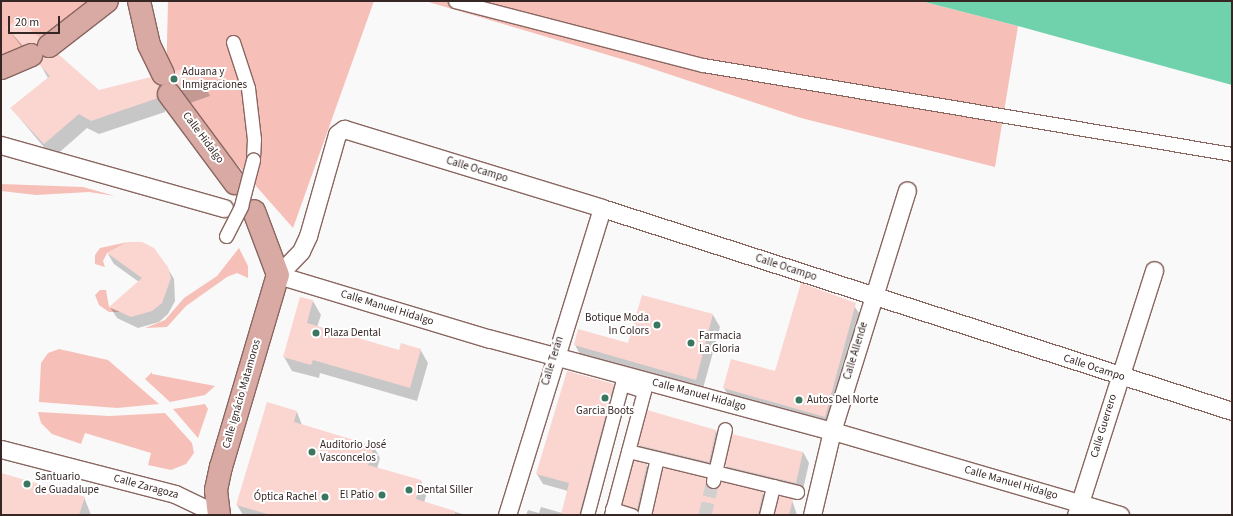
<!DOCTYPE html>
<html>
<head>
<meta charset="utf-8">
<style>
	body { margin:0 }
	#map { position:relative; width:1233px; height:516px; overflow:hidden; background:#f9f9f9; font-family:"Source Sans 3",sans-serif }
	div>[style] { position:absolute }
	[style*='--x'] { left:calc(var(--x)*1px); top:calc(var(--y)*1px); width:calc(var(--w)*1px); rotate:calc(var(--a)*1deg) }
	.green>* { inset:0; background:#f6c0b8 }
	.water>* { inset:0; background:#70d1ad }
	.shadow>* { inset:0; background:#0003 }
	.building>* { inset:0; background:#fbd5d0 }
	.pedestrian-tunnel>* { height:13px; margin-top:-6.5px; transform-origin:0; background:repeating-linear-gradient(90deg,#d2cfcf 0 13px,transparent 0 19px) }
	.roads { filter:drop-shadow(1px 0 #8a6660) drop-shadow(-1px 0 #8a6660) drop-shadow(0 1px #8a6660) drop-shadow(0 -1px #8a6660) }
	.pedestrian>* { height:13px; margin:-6.5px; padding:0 6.5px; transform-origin:6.5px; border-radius:6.5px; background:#fff }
	.minor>* { height:17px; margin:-8.5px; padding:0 8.5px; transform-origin:8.5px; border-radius:8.5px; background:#fff }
	.primary>* { height:22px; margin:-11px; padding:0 11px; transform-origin:11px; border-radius:11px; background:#d9aaa4 }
	.bridges { filter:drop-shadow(1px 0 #8a6660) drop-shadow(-1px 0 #8a6660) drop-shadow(0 1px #8a6660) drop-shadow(0 -1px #8a6660) }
	.pedestrian-bridge>* { height:13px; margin:-6.5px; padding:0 6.5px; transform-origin:6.5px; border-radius:6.5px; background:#fff }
	.dots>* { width:11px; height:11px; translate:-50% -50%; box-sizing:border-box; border:2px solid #fff; border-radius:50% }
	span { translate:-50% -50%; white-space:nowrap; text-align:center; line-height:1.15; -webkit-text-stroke:4px #fff; paint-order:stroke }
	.poi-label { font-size:11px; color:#362725 }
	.left { translate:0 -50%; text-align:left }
	.right { translate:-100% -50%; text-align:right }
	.street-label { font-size:11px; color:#362725 }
	.frame { position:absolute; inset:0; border:2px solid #362725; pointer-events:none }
	.scale { position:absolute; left:8px; top:16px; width:52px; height:18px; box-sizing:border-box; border:2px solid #362725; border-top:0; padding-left:5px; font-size:12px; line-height:14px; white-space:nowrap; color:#362725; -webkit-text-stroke:3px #fff; paint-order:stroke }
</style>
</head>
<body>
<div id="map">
	<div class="green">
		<div style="clip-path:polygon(1px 1px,115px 1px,1px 71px)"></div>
		<div style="clip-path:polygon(168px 1px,374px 1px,293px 228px,166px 84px)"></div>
		<div style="clip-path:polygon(425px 1px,921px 1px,1018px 26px,995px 167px,801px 118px,635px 63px)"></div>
		<div style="clip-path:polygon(1px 184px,83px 187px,115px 196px,89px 192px,36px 195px,1px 191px)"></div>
		<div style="clip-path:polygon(128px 242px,107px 253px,103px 261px,105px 267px,95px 264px,95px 255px,100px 248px)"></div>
		<div style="clip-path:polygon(239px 248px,248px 266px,248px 278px,237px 273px,227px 277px,186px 306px,167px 327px,145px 328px,165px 320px,184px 298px,217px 276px)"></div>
		<div style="clip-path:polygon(100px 290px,106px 290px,109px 307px,121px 312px,109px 312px,99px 305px,95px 295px)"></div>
		<div style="clip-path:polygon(59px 349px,108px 360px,159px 404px,117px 408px,39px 402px,41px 363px,48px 353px)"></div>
		<div style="clip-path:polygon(152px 372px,152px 374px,215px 386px,205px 395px,170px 402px,145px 379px)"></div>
		<div style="clip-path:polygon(205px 404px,208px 409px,198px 438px,173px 409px)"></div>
		<div style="clip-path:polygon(38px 412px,109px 416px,165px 413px,192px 443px,194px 453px,186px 464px,171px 470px,148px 465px,151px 453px,85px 433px,81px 444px,52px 434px,41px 423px)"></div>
	</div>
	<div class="water">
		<div style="clip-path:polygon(921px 1px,1232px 1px,1232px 85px,1018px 26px)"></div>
	</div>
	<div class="shadow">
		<div style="clip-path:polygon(8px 29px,39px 39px,47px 53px,45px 58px,99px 91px,159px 86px,167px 101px,165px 112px,99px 134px,87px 128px,53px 158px,12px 109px,48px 78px,40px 64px,44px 58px,31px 59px)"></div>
		<div style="clip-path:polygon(196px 67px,210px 96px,190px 103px,173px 82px)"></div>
		<div style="clip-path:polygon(108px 254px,167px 267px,174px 279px,175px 301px,168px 314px,159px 322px,138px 328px,117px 318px,110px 307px,139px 282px,114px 264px)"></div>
		<div style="clip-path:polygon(801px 285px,855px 307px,863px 319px,832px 429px,731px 400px,724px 388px,776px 373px)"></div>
		<div style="clip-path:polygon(313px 301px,321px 315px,317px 327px,400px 351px,420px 349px,428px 363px,417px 401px,320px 373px,319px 378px,292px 371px,284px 357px)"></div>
		<div style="clip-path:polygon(713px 315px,720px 327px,702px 392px,582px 358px,575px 345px,579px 330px,629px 344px)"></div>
		<div style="clip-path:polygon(613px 385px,619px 395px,588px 515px,526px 515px,528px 510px,539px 513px,541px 507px,562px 513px,568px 491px,543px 484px,537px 474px)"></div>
		<div style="clip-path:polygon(648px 411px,716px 431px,722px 442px,715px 473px,645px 456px,639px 445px)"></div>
		<div style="clip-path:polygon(297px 412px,302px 425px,374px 447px,380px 458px,377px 469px,421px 481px,427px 492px,424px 503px,466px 515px,243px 515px,237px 505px)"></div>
		<div style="clip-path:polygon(803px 452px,809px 463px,802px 494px,732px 477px,726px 466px)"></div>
		<div style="clip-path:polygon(647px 465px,653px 476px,644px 515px,630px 515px,623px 504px)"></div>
		<div style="clip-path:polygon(1px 474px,84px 497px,91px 515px,1px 515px)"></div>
		<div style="clip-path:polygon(711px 490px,763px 493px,769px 503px,766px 515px,652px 515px)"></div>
		<div style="clip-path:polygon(792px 500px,797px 515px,775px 515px)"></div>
	</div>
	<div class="building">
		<div style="clip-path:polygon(17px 18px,40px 38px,37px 44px,22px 45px,7px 28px)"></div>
		<div style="clip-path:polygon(58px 54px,99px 90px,151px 77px,160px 86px,158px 98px,91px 121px,79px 114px,44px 144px,10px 108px,50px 76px,39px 64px,43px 57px)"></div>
		<div style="clip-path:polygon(196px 66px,203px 82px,181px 90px,172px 82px,175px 71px)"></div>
		<div style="clip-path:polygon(128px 242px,142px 242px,154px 248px,168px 267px,171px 278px,162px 303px,152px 311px,131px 317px,109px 307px,142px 278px,107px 253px)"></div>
		<div style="clip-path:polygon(801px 283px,856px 303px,825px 417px,723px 388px,731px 359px,775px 371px)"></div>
		<div style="clip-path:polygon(642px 295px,713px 314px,696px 380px,574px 345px,578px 329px,628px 343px)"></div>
		<div style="clip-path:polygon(300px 297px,313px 300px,307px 323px,399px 350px,401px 343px,421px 349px,410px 388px,313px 360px,311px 365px,283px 357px)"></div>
		<div style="clip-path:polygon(567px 371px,614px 384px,579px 515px,561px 515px,569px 483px,536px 474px)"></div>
		<div style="clip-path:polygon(267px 402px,297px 411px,294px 422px,374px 446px,368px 465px,421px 480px,416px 499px,455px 511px,455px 515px,271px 515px,236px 505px)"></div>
		<div style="clip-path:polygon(647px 410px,716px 430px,709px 462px,638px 445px)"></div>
		<div style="clip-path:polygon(732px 434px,803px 452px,796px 483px,725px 466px)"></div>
		<div style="clip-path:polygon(634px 461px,647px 464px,637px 509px,622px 504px)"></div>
		<div style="clip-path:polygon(663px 468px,705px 478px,711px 489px,721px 482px,763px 492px,758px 515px,652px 515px)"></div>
		<div style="clip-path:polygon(1px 473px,85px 497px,79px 515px,1px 515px)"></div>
		<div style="clip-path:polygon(779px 496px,793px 499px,789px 515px,774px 515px)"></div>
	</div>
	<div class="pedestrian-tunnel">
		<div style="--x:705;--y:515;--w:35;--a:-77"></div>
	</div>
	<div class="roads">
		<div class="pedestrian">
			<div style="--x:455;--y:1;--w:256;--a:14.5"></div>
			<div style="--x:703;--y:65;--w:536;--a:9.55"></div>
			<div style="--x:233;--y:42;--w:48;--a:71.9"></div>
			<div style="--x:248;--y:88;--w:51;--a:83.3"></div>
			<div style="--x:254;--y:139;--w:21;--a:93"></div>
			<div style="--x:628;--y:451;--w:174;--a:13.6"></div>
			<div style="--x:713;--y:481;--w:53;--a:-77"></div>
			<div style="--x:612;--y:509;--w:21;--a:17"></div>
			<div style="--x:587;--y:515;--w:144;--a:-75.1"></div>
			<div style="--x:611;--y:515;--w:128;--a:-75.1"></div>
			<div style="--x:644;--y:391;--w:23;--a:-162"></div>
			<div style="--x:644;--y:515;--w:58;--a:-77.2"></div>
			<div style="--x:766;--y:515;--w:30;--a:-76"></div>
		</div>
		<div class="minor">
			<div style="--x:1;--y:145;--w:232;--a:15.8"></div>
			<div style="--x:1;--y:449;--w:180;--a:14.5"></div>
			<div style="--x:175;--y:494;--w:49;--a:25.5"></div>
			<div style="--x:507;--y:515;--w:321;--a:-72.8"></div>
			<div style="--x:812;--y:515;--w:86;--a:-76.6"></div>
			<div style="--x:832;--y:431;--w:252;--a:-72.7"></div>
			<div style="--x:1076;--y:515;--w:257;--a:-72.3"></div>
			<div style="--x:1120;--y:515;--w:300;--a:-163.7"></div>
			<div style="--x:832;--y:431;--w:354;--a:-164.9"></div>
			<div style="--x:490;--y:339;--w:221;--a:-163.2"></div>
			<div style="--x:278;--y:275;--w:33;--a:-46"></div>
			<div style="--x:301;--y:251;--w:17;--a:-65"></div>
			<div style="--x:308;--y:236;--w:106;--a:-74.1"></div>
			<div style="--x:337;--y:134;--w:9;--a:-36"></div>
			<div style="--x:344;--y:129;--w:270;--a:17"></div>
			<div style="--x:602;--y:208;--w:662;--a:17.86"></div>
		</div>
		<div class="primary">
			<div style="--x:139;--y:1;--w:45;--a:77.2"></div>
			<div style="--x:149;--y:45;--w:32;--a:64"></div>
			<div style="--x:49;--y:46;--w:73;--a:-37.8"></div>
			<div style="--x:1;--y:68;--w:33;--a:-23"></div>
			<div style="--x:169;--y:94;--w:111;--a:53.4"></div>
			<div style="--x:219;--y:515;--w:25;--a:-97"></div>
			<div style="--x:216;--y:490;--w:24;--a:-78"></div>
			<div style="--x:221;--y:467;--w:200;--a:-73.5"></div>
			<div style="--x:278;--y:275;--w:68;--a:-110.6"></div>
		</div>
	</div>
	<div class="bridges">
		<div class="pedestrian-bridge">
			<div style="--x:226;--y:236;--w:34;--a:-63"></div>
			<div style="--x:241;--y:206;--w:48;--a:-75.4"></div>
		</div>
	</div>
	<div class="dots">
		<div style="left:174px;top:79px;background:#3a7660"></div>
		<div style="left:657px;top:325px;background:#3a7660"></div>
		<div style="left:316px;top:333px;background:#3a7660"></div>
		<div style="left:691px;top:343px;background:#3a7660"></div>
		<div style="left:605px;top:398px;background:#3a7660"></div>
		<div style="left:799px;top:400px;background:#3a7660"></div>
		<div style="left:312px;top:452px;background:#3a7660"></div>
		<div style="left:27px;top:484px;background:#3a7660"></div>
		<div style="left:409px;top:490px;background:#3a7660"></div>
		<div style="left:382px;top:495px;background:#3a7660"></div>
		<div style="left:325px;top:497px;background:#3a7660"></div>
	</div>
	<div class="poi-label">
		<span class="left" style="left:182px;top:79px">Aduana y<br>Inmigraciones</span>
		<span class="right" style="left:649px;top:325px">Botique Moda<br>In Colors</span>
		<span class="left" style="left:324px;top:333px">Plaza Dental</span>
		<span class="left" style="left:699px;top:343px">Farmacia<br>La Gloria</span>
		<span class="left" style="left:807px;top:400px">Autos Del Norte</span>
		<span style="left:605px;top:411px">Garcia Boots</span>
		<span class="left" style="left:320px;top:452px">Auditorio José<br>Vasconcelos</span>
		<span class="left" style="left:35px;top:484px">Santuario<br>de Guadalupe</span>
		<span class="left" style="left:417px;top:490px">Dental Siller</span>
		<span class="right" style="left:374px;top:495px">El Patio</span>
		<span class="right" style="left:317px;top:497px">Óptica Rachel</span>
	</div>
	<div class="street-label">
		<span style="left:203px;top:138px;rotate:53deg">Calle Hidalgo</span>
		<span style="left:477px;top:170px;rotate:17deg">Calle Ocampo</span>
		<span style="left:786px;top:268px;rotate:18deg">Calle Ocampo</span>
		<span style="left:387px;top:308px;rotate:17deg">Calle Manuel Hidalgo</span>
		<span style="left:856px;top:351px;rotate:-73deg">Calle Allende</span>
		<span style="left:553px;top:361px;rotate:-73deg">Calle Terán</span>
		<span style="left:1094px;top:368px;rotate:18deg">Calle Ocampo</span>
		<span style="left:242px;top:394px;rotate:-74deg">Calle Ignácio Matamoros</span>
		<span style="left:699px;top:395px;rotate:15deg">Calle Manuel Hidalgo</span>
		<span style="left:1104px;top:426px;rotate:-73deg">Calle Guerrero</span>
		<span style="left:1011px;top:483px;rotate:16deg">Calle Manuel Hidalgo</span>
		<span style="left:146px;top:487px;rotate:15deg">Calle Zaragoza</span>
	</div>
	<div class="frame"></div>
	<div class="scale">20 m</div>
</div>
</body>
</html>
